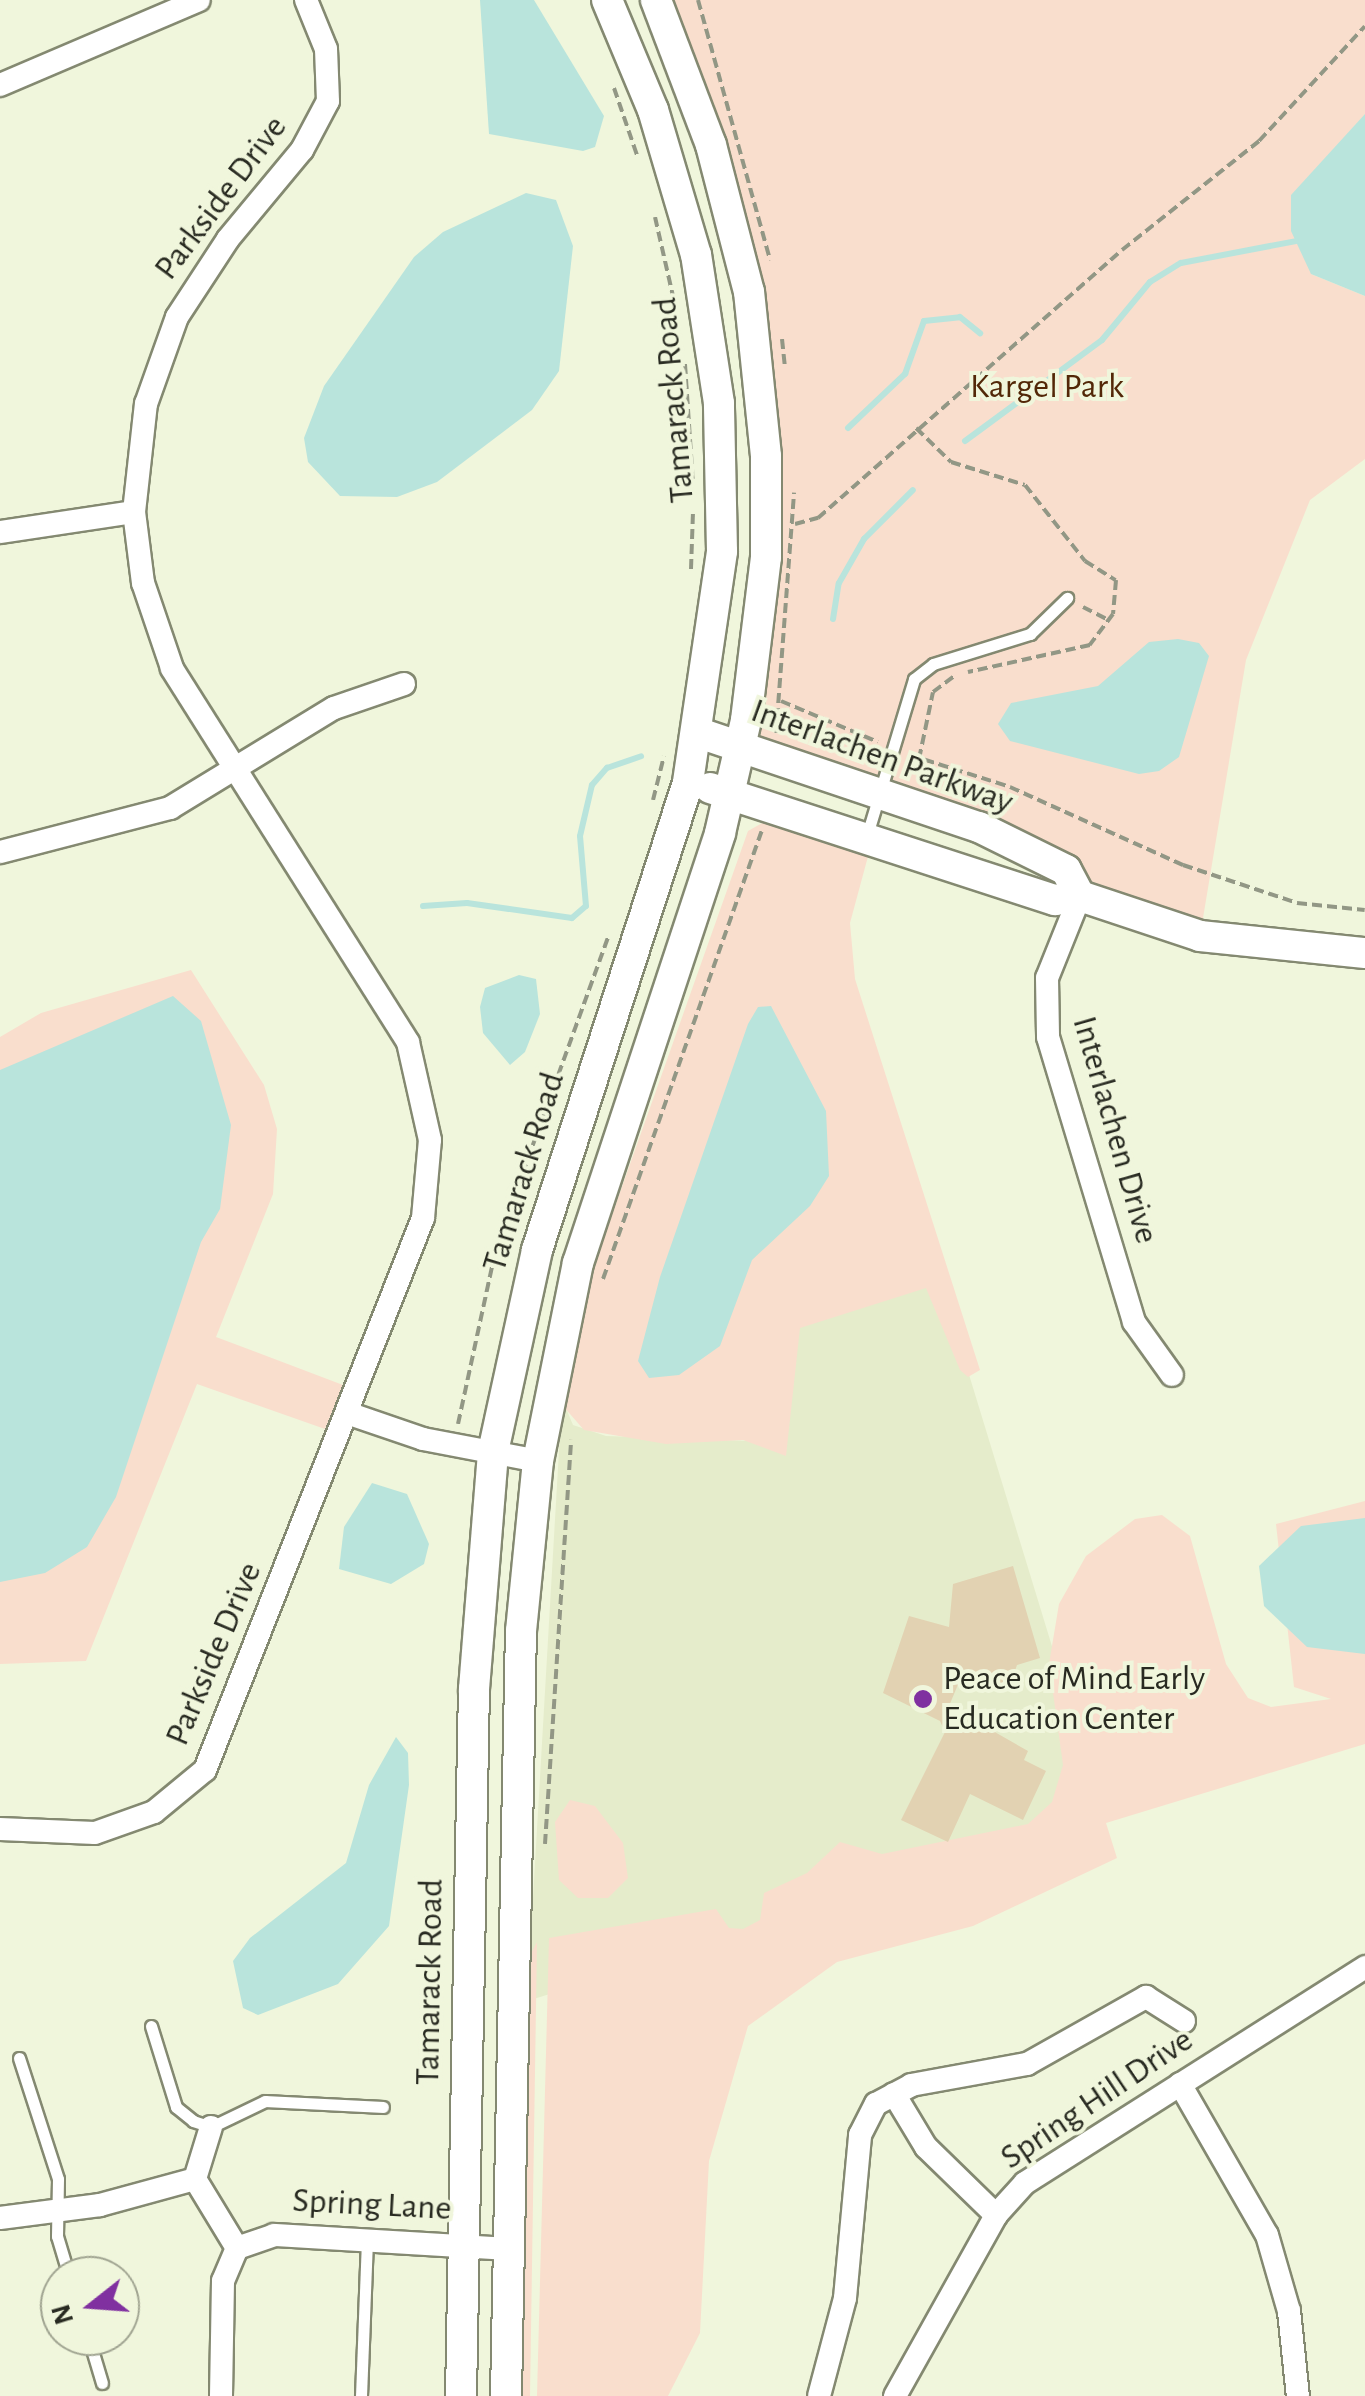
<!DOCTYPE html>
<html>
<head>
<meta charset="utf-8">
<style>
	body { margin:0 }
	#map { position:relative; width:1365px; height:2396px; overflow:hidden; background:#f0f6dc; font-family:"Alegreya Sans",sans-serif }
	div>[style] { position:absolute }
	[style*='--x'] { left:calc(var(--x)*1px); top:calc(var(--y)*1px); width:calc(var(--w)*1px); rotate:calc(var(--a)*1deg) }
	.built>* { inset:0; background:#e5eccb }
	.green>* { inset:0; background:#f9decd }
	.water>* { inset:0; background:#b9e4dc }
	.stream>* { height:6px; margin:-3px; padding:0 3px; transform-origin:3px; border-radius:3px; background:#b9e4dc }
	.building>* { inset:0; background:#e2d2b2 }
	.path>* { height:4px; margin-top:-2px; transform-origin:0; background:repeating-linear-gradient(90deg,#929785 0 10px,transparent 0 15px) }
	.roads { filter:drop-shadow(2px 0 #848971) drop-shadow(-2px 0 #848971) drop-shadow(0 2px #848971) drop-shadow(0 -2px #848971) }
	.lane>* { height:11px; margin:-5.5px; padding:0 5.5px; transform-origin:5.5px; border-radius:5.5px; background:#fff }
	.street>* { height:22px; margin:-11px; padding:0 11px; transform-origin:11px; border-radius:11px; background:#fff }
	.secondary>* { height:30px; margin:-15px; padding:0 15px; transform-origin:15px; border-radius:15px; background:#fff }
	.dots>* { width:28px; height:28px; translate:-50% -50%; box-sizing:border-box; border:5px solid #f0f6dc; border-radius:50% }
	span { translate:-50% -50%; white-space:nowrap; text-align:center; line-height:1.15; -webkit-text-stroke:8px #f0f6dc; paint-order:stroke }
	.street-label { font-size:35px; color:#282a21 }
	.park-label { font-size:35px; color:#522707 }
	.poi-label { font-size:35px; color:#282a21 }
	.left { translate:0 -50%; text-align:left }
	.north { position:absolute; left:40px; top:2256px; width:100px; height:100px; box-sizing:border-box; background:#f0f6dc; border:2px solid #a0a491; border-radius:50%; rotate:253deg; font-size:28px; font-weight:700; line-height:40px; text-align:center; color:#282a21 }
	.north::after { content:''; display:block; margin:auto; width:35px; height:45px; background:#8030a0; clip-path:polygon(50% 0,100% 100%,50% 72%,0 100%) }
</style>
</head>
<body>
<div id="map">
	<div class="built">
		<div style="clip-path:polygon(934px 1260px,1106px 1823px,527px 2001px,562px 1399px,573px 1425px,606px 1436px,751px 1441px,779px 1308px)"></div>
	</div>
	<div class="green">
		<div style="clip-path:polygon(657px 0,1365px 0,1365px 114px,1311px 274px,1365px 296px,1365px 459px,1310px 500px,1246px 660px,1200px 936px,1080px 896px,1066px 870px,742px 746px,758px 649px,758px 351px)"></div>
		<div style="clip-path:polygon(771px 818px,870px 849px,850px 923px,855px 979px,980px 1370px,968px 1377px,960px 1370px,926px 1288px,800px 1328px,786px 1456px,743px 1440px,666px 1444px,584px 1430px,563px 1406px,589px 1280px,748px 831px)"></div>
		<div style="clip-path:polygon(191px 970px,264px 1085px,277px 1129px,273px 1194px,216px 1337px,343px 1385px,325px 1429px,197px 1384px,86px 1661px,0 1664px,0 1037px,41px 1013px)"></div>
		<div style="clip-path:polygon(1365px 1501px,1365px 1744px,1106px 1823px,1117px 1858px,973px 1926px,837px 1962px,748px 2026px,709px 2161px,700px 2333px,668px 2396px,537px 2396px,549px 1938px,716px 1909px,729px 1928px,743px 1929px,760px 1920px,764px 1893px,807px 1873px,840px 1842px,882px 1854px,1028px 1824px,1052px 1802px,1063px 1765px,1049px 1664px,1059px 1604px,1086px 1556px,1135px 1519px,1162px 1515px,1190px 1536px,1226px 1664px,1248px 1698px,1271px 1707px,1331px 1699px,1294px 1687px,1276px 1524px)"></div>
		<div style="clip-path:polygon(570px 1800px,595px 1806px,623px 1843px,628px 1878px,608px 1898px,578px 1898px,559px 1880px,555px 1822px)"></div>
		<div style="clip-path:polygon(537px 1942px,530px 2396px,521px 2396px,528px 1959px)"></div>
	</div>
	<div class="water">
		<div style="clip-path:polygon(480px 0,534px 0,604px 116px,595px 147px,583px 151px,489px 134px)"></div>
		<div style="clip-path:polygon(1365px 114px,1365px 296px,1311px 274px,1291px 231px,1291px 195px)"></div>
		<div style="clip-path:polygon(526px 193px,556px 200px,573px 246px,559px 371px,532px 410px,437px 482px,397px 497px,340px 496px,308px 462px,304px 438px,324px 386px,414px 257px,443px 232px)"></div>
		<div style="clip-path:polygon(1178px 639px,1199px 643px,1209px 656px,1179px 757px,1159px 771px,1139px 774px,1010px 741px,998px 724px,1011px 703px,1098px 686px,1149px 642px)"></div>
		<div style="clip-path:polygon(519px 975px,536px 979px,540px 1014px,525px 1052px,510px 1065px,483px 1033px,480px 1007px,485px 988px)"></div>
		<div style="clip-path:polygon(173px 996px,201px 1021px,231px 1125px,220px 1209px,201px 1242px,116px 1497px,87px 1547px,45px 1573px,0 1582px,0 1070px)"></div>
		<div style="clip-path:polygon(771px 1006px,826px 1111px,829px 1176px,810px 1206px,752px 1260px,720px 1346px,679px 1375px,649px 1378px,638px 1361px,660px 1277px,748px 1024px,758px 1007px)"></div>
		<div style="clip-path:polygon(372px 1483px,407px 1494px,429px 1544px,424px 1564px,391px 1584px,339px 1569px,344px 1527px)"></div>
		<div style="clip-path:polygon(1365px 1518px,1365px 1654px,1307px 1647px,1264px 1606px,1259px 1566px,1301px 1526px)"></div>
		<div style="clip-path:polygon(396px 1737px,408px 1753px,409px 1785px,389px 1926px,338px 1984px,258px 2015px,243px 2008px,233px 1961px,250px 1938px,346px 1863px,369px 1785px)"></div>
	</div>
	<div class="stream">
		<div style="--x:848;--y:428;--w:79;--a:-43.5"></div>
		<div style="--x:905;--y:374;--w:56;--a:-70.3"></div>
		<div style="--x:924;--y:321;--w:36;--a:-6"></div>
		<div style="--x:960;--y:317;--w:26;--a:39"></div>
		<div style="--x:965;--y:441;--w:170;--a:-36.4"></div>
		<div style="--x:1102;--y:340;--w:75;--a:-50.4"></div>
		<div style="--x:1150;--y:282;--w:36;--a:-32"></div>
		<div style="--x:1181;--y:263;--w:117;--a:-10.8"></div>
		<div style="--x:833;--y:619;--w:36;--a:-81"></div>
		<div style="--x:839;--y:583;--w:51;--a:-60.4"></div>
		<div style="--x:864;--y:539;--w:69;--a:-45"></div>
		<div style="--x:423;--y:906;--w:44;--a:-3.9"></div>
		<div style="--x:467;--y:903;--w:106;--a:8.1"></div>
		<div style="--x:572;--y:918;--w:18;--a:-41"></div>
		<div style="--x:586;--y:906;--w:70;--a:-94.9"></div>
		<div style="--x:580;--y:836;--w:52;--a:-76.8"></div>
		<div style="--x:592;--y:785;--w:23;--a:-49"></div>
		<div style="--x:607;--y:768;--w:36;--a:-19"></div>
	</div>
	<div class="building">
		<div style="clip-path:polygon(1013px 1566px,1040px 1658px,1017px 1665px,1008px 1691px,962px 1675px,949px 1706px,1028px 1751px,1024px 1760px,1046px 1771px,1023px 1820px,970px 1794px,948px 1842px,901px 1820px,945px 1732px,940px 1721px,883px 1693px,909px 1616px,949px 1627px,953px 1584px)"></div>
	</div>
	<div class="path">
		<div style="--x:698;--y:0;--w:270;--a:74.5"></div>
		<div style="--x:614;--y:88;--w:71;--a:71.1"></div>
		<div style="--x:655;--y:217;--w:90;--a:77.2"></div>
		<div style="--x:782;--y:339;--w:30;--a:84"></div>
		<div style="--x:685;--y:364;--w:120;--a:86.2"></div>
		<div style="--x:916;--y:428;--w:49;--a:44.2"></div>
		<div style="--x:951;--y:462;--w:77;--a:17.3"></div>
		<div style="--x:1025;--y:485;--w:97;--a:51.7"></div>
		<div style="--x:1085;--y:561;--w:36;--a:32"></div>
		<div style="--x:1116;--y:580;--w:34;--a:95"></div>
		<div style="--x:1113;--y:614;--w:39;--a:127"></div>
		<div style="--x:1090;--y:645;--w:125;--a:167.5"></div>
		<div style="--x:795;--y:524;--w:24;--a:-15"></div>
		<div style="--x:818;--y:518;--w:405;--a:-41.4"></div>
		<div style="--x:1122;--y:250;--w:175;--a:-38.5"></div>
		<div style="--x:1259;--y:141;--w:156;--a:-47.3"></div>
		<div style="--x:691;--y:569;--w:56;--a:-88"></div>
		<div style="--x:1083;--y:607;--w:30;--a:27"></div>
		<div style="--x:781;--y:701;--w:105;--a:22.9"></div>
		<div style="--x:776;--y:733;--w:241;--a:-85.7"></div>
		<div style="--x:910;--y:755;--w:105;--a:17.7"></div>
		<div style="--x:1010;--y:787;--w:190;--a:24.3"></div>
		<div style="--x:1183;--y:865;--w:120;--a:18.4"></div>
		<div style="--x:1297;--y:903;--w:68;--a:5.9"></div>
		<div style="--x:919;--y:759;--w:68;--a:-78.2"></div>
		<div style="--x:933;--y:692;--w:26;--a:-37"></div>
		<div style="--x:653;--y:800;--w:45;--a:-76"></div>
		<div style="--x:603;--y:1279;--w:475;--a:-70.5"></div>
		<div style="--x:458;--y:1424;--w:184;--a:-77.8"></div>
		<div style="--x:497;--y:1244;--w:326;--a:-70.1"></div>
		<div style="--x:545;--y:1844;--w:405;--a:-86.3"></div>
	</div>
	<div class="roads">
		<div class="lane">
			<div style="--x:867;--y:835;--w:163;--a:-73.2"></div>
			<div style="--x:914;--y:679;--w:24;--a:-38"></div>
			<div style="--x:933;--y:664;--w:102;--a:-17.2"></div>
			<div style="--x:1030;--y:634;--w:52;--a:-44.2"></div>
			<div style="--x:151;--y:2026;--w:85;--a:72.8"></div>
			<div style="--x:176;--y:2107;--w:22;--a:39"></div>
			<div style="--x:193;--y:2121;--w:19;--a:18"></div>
			<div style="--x:211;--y:2127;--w:60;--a:-25.7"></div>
			<div style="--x:265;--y:2101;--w:118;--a:2.9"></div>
			<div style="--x:19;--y:2058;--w:127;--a:72.1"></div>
			<div style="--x:58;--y:2179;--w:57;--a:91"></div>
			<div style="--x:57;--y:2236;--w:42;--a:73.3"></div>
			<div style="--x:88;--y:2336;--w:49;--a:73.4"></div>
			<div style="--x:361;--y:2396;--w:156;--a:-87.8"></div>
		</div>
		<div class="street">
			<div style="--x:0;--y:85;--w:216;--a:-23.1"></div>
			<div style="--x:0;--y:532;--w:135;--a:-8.5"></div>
			<div style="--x:0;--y:852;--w:176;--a:-14.5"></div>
			<div style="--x:170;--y:808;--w:192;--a:-31.4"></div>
			<div style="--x:334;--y:708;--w:74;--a:-18.9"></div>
			<div style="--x:1080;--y:896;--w:88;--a:111.9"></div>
			<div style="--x:1047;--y:978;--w:59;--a:89"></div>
			<div style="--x:1048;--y:1037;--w:298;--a:73.2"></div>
			<div style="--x:1134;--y:1322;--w:65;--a:54.4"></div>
			<div style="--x:350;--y:1414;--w:77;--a:18.9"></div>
			<div style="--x:423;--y:1439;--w:117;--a:10.8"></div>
			<div style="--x:0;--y:1829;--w:95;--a:2.4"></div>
			<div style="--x:95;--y:1833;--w:63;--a:-19.6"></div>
			<div style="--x:154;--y:1812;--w:66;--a:-39.5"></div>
			<div style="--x:205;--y:1770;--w:593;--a:-68.45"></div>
			<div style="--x:423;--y:1218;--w:78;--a:-84.9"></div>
			<div style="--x:430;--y:1140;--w:100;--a:-102.7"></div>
			<div style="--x:408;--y:1042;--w:442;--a:-122.3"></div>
			<div style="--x:172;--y:668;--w:90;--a:-108.8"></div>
			<div style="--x:143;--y:583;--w:72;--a:-97.2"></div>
			<div style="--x:134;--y:512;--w:109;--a:-83.7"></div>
			<div style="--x:146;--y:404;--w:92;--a:-70.4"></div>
			<div style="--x:177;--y:317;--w:93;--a:-56.8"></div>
			<div style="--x:228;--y:239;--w:116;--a:-50.3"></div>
			<div style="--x:302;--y:150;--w:55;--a:-62"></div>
			<div style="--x:328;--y:101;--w:52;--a:-92.2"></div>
			<div style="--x:326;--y:49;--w:53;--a:-112.2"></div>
			<div style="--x:1180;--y:2084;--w:174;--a:60.1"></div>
			<div style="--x:1267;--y:2235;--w:79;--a:73.9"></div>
			<div style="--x:1289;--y:2311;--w:85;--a:84"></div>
			<div style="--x:894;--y:2094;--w:62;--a:58.9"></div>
			<div style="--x:926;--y:2147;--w:98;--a:44.2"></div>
			<div style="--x:211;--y:2127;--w:54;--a:107.1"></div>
			<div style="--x:195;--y:2179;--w:81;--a:58.7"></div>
			<div style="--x:237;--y:2248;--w:36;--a:113"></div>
			<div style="--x:223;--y:2281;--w:115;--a:91"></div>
			<div style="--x:0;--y:2218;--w:101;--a:-7.4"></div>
			<div style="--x:100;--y:2205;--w:98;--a:-15.3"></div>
			<div style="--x:237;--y:2248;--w:39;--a:-19"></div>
			<div style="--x:274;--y:2235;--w:233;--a:3.4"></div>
			<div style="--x:819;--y:2396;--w:101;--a:-75.1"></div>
			<div style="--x:845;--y:2298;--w:164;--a:-84.7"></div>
			<div style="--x:860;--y:2135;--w:35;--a:-63"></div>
			<div style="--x:876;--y:2104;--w:40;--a:-28"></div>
			<div style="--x:911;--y:2085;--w:118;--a:-10.3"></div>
			<div style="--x:1027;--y:2064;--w:137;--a:-29.4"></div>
			<div style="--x:1146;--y:1997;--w:45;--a:32.3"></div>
			<div style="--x:895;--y:2396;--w:207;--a:-60.8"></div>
			<div style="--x:996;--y:2215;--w:43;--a:-47.8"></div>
			<div style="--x:1025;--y:2183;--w:403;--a:-32.4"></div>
		</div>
		<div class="secondary">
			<div style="--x:699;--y:733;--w:295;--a:18.6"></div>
			<div style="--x:979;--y:827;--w:97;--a:26.3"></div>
			<div style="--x:1066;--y:870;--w:30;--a:62"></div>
			<div style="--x:710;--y:788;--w:363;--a:18"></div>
			<div style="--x:1055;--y:900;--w:25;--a:-9"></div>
			<div style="--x:1080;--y:896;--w:126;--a:18.4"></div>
			<div style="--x:1200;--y:936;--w:166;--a:5.9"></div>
			<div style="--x:461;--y:2396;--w:707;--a:-88.95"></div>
			<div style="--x:474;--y:1689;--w:238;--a:-85.4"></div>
			<div style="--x:493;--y:1452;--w:207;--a:-77.7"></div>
			<div style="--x:537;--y:1250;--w:492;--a:-72.1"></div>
			<div style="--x:688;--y:782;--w:233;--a:-81.6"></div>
			<div style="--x:722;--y:551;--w:148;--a:-91.2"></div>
			<div style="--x:719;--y:403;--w:150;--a:-98.8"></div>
			<div style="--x:696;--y:255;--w:151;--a:-106.5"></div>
			<div style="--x:653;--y:110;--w:119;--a:-112.7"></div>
			<div style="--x:506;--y:2396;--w:765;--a:-88.88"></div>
			<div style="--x:521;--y:1631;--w:171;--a:-84.3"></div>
			<div style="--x:538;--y:1461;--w:202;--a:-78.6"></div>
			<div style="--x:578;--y:1263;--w:453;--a:-71.7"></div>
			<div style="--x:720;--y:833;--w:116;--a:-77"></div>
			<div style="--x:746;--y:720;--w:164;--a:-83"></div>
			<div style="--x:766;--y:557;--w:101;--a:-90"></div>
			<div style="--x:766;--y:456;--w:165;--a:-95.9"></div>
			<div style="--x:749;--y:292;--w:152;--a:-104.5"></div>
			<div style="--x:711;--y:145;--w:155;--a:-110.8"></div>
		</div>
	</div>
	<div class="dots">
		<div style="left:923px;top:1699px;background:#8030a0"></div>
	</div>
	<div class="street-label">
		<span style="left:221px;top:198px;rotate:-53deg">Parkside Drive</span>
		<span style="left:674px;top:400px;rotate:-95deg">Tamarack Road</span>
		<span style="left:882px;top:757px;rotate:20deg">Interlachen Parkway</span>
		<span style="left:1115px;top:1130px;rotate:74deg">Interlachen Drive</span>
		<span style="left:524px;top:1172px;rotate:-73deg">Tamarack Road</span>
		<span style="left:214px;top:1654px;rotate:-67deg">Parkside Drive</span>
		<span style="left:430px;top:1982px;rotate:-89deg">Tamarack Road</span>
		<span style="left:1097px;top:2099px;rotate:-34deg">Spring Hill Drive</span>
		<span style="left:372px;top:2205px;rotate:3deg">Spring Lane</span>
	</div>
	<div class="park-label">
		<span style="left:1047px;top:387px">Kargel Park</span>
	</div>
	<div class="poi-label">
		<span class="left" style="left:943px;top:1699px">Peace of Mind Early<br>Education Center</span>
	</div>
	<div class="north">N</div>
</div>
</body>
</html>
